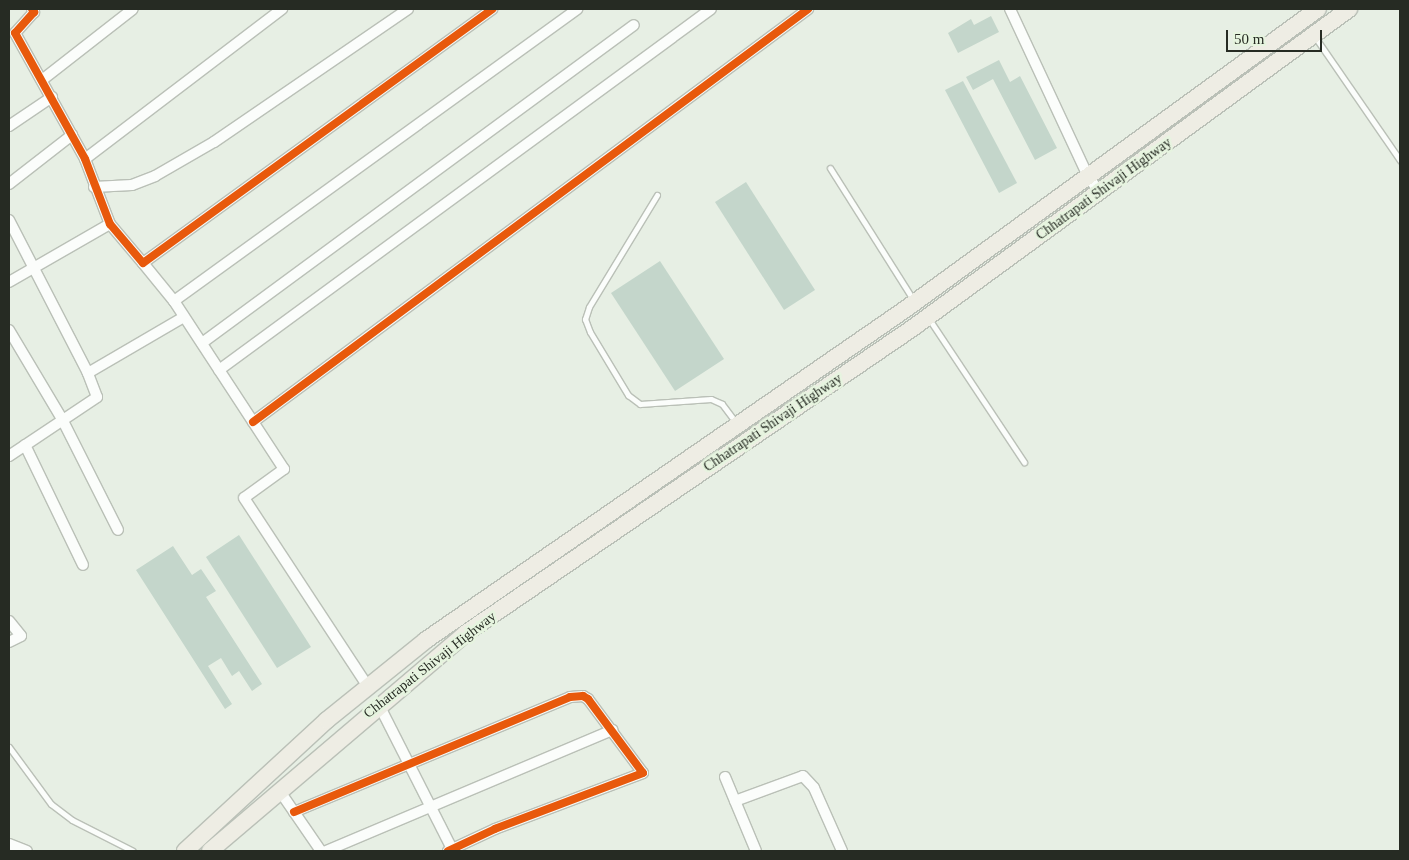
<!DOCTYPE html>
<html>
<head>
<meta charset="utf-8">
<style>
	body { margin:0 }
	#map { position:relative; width:1409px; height:860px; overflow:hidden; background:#e7efe4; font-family:Georgia,serif }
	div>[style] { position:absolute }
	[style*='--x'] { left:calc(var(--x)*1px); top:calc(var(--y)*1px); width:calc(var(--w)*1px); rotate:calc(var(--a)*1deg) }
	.building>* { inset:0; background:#c4d6cb }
	.roads { filter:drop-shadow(1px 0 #bac0b7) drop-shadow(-1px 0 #bac0b7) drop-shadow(0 1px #bac0b7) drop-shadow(0 -1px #bac0b7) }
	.lane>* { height:5px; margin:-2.5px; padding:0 2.5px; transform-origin:2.5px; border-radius:2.5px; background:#fbfdfb }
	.street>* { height:10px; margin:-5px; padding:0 5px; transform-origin:5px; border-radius:5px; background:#fbfdfb }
	.primary>* { height:16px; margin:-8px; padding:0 8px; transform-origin:8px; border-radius:8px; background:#eeede4 }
	.cycleway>* { height:8px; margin:-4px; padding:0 4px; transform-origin:4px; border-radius:4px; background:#e8590c }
	span { translate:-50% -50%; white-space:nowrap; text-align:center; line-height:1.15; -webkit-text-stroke:5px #e6f4df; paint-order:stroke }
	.street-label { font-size:14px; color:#262b23 }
	.frame { position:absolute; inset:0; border:10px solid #262b23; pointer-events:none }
	.scale { position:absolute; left:1226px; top:30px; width:96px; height:22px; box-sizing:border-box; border:2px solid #262b23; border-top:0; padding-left:6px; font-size:15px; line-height:18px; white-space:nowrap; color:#262b23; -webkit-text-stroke:4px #e6f4df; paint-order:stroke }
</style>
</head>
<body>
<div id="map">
	<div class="building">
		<div style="clip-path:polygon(991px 16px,999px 32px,958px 53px,948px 33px,971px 19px,974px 25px)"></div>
		<div style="clip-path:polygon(999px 60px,1010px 82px,1020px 76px,1057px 148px,1035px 160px,993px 79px,973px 90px,966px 77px)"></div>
		<div style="clip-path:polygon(963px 81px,1017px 183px,999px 193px,945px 90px)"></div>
		<div style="clip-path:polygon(746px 182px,815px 290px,784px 310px,715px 202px)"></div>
		<div style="clip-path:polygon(660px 261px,724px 359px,675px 391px,611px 293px)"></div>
		<div style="clip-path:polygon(239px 535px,311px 647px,277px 668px,206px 557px)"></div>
		<div style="clip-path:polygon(173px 546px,192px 575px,201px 569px,216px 591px,206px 597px,262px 684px,252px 691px,239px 671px,232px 676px,221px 658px,208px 666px,232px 704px,225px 709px,136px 570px)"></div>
	</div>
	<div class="roads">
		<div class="lane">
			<div style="--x:1315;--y:37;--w:150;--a:55.4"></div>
			<div style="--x:830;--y:168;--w:157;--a:57.7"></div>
			<div style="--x:657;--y:195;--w:131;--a:121.3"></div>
			<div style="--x:589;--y:307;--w:13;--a:108"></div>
			<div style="--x:585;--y:319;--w:14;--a:69"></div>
			<div style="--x:590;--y:332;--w:74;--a:58.9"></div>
			<div style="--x:628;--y:395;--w:15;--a:37"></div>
			<div style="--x:640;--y:404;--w:71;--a:-4"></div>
			<div style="--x:711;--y:399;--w:12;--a:24"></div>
			<div style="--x:722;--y:404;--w:25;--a:53"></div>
			<div style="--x:929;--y:319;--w:172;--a:56.4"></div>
			<div style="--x:9;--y:747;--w:71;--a:53.6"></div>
			<div style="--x:51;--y:804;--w:26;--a:37"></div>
			<div style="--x:72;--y:820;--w:68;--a:26.9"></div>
		</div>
		<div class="street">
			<div style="--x:32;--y:9;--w:4;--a:56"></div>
			<div style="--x:34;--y:12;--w:28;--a:132"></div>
			<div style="--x:15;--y:33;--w:144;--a:60.9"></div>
			<div style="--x:85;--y:159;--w:70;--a:69"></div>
			<div style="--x:110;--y:224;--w:51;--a:49.8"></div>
			<div style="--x:143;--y:263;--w:432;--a:-36"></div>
			<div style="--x:1010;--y:9;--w:184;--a:65"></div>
			<div style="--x:1088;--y:176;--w:19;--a:55"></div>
			<div style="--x:42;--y:80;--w:115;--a:-38"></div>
			<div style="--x:9;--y:126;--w:52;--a:-34"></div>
			<div style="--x:85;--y:159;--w:248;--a:-37.3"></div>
			<div style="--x:9;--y:184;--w:80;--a:-37.9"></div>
			<div style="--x:94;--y:187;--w:38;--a:-3"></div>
			<div style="--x:132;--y:185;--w:25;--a:-21"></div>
			<div style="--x:155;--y:176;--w:68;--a:-30"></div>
			<div style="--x:214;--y:142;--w:235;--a:-34.4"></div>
			<div style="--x:9;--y:220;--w:172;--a:62.7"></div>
			<div style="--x:143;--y:263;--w:49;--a:50.8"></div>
			<div style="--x:174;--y:301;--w:201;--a:56.8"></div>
			<div style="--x:284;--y:469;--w:49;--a:144.1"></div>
			<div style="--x:244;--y:498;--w:226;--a:56.7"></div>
			<div style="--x:9;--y:282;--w:116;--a:-29.9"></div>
			<div style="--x:174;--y:301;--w:498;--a:-35.9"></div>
			<div style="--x:9;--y:330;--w:104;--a:59.2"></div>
			<div style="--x:62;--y:419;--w:124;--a:63.2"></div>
			<div style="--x:202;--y:343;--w:536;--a:-36.36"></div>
			<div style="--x:219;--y:370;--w:610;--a:-36.27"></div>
			<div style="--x:253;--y:422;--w:692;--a:-36.65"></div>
			<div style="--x:25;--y:445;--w:133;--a:64.2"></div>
			<div style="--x:9;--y:456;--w:106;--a:-33.8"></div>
			<div style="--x:97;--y:397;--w:26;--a:-111"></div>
			<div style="--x:88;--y:373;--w:111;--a:-30.3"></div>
			<div style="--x:9;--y:621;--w:19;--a:51"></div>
			<div style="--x:21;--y:636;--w:13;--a:153"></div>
			<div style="--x:379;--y:705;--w:161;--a:63.1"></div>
			<div style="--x:725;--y:777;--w:80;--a:67.3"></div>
			<div style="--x:279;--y:790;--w:74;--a:55.5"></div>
			<div style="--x:735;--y:801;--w:72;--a:-20.2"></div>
			<div style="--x:803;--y:776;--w:16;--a:47"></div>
			<div style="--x:814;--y:788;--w:69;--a:66"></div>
			<div style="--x:294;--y:812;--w:299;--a:-22.6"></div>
			<div style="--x:570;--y:697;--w:13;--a:-4"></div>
			<div style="--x:583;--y:696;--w:6;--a:31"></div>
			<div style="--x:588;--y:699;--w:92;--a:53.4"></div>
			<div style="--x:643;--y:773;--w:158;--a:159.3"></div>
			<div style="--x:495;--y:829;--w:52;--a:154.9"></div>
			<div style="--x:9;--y:844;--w:19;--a:21"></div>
			<div style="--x:326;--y:851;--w:311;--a:-22.9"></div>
		</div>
		<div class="primary">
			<div style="--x:185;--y:851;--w:193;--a:-42.7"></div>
			<div style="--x:327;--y:720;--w:127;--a:-38.9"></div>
			<div style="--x:426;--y:640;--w:584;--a:-34.61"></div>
			<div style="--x:907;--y:308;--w:508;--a:-36.04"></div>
			<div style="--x:210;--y:851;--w:336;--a:-40.4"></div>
			<div style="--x:466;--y:633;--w:543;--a:-34.33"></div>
			<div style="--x:914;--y:327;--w:539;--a:-36.17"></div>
		</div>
	</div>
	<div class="cycleway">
		<div style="--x:32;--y:9;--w:4;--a:56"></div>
		<div style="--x:34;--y:12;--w:28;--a:132"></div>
		<div style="--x:15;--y:33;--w:144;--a:60.9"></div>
		<div style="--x:85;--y:159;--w:70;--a:69"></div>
		<div style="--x:110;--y:224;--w:51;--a:49.8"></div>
		<div style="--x:143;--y:263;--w:432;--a:-36"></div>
		<div style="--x:253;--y:422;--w:692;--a:-36.65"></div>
		<div style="--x:294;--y:812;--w:299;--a:-22.6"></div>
		<div style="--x:570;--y:697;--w:13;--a:-4"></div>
		<div style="--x:583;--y:696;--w:6;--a:31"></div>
		<div style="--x:588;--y:699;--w:92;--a:53.4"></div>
		<div style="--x:643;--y:773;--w:158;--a:159.3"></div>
		<div style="--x:495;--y:829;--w:52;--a:154.9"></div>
	</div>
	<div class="street-label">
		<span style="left:1104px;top:189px;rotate:-36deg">Chhatrapati Shivaji Highway</span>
		<span style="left:773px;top:423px;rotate:-34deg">Chhatrapati Shivaji Highway</span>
		<span style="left:430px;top:665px;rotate:-38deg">Chhatrapati Shivaji Highway</span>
	</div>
	<div class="frame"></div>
	<div class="scale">50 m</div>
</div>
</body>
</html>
